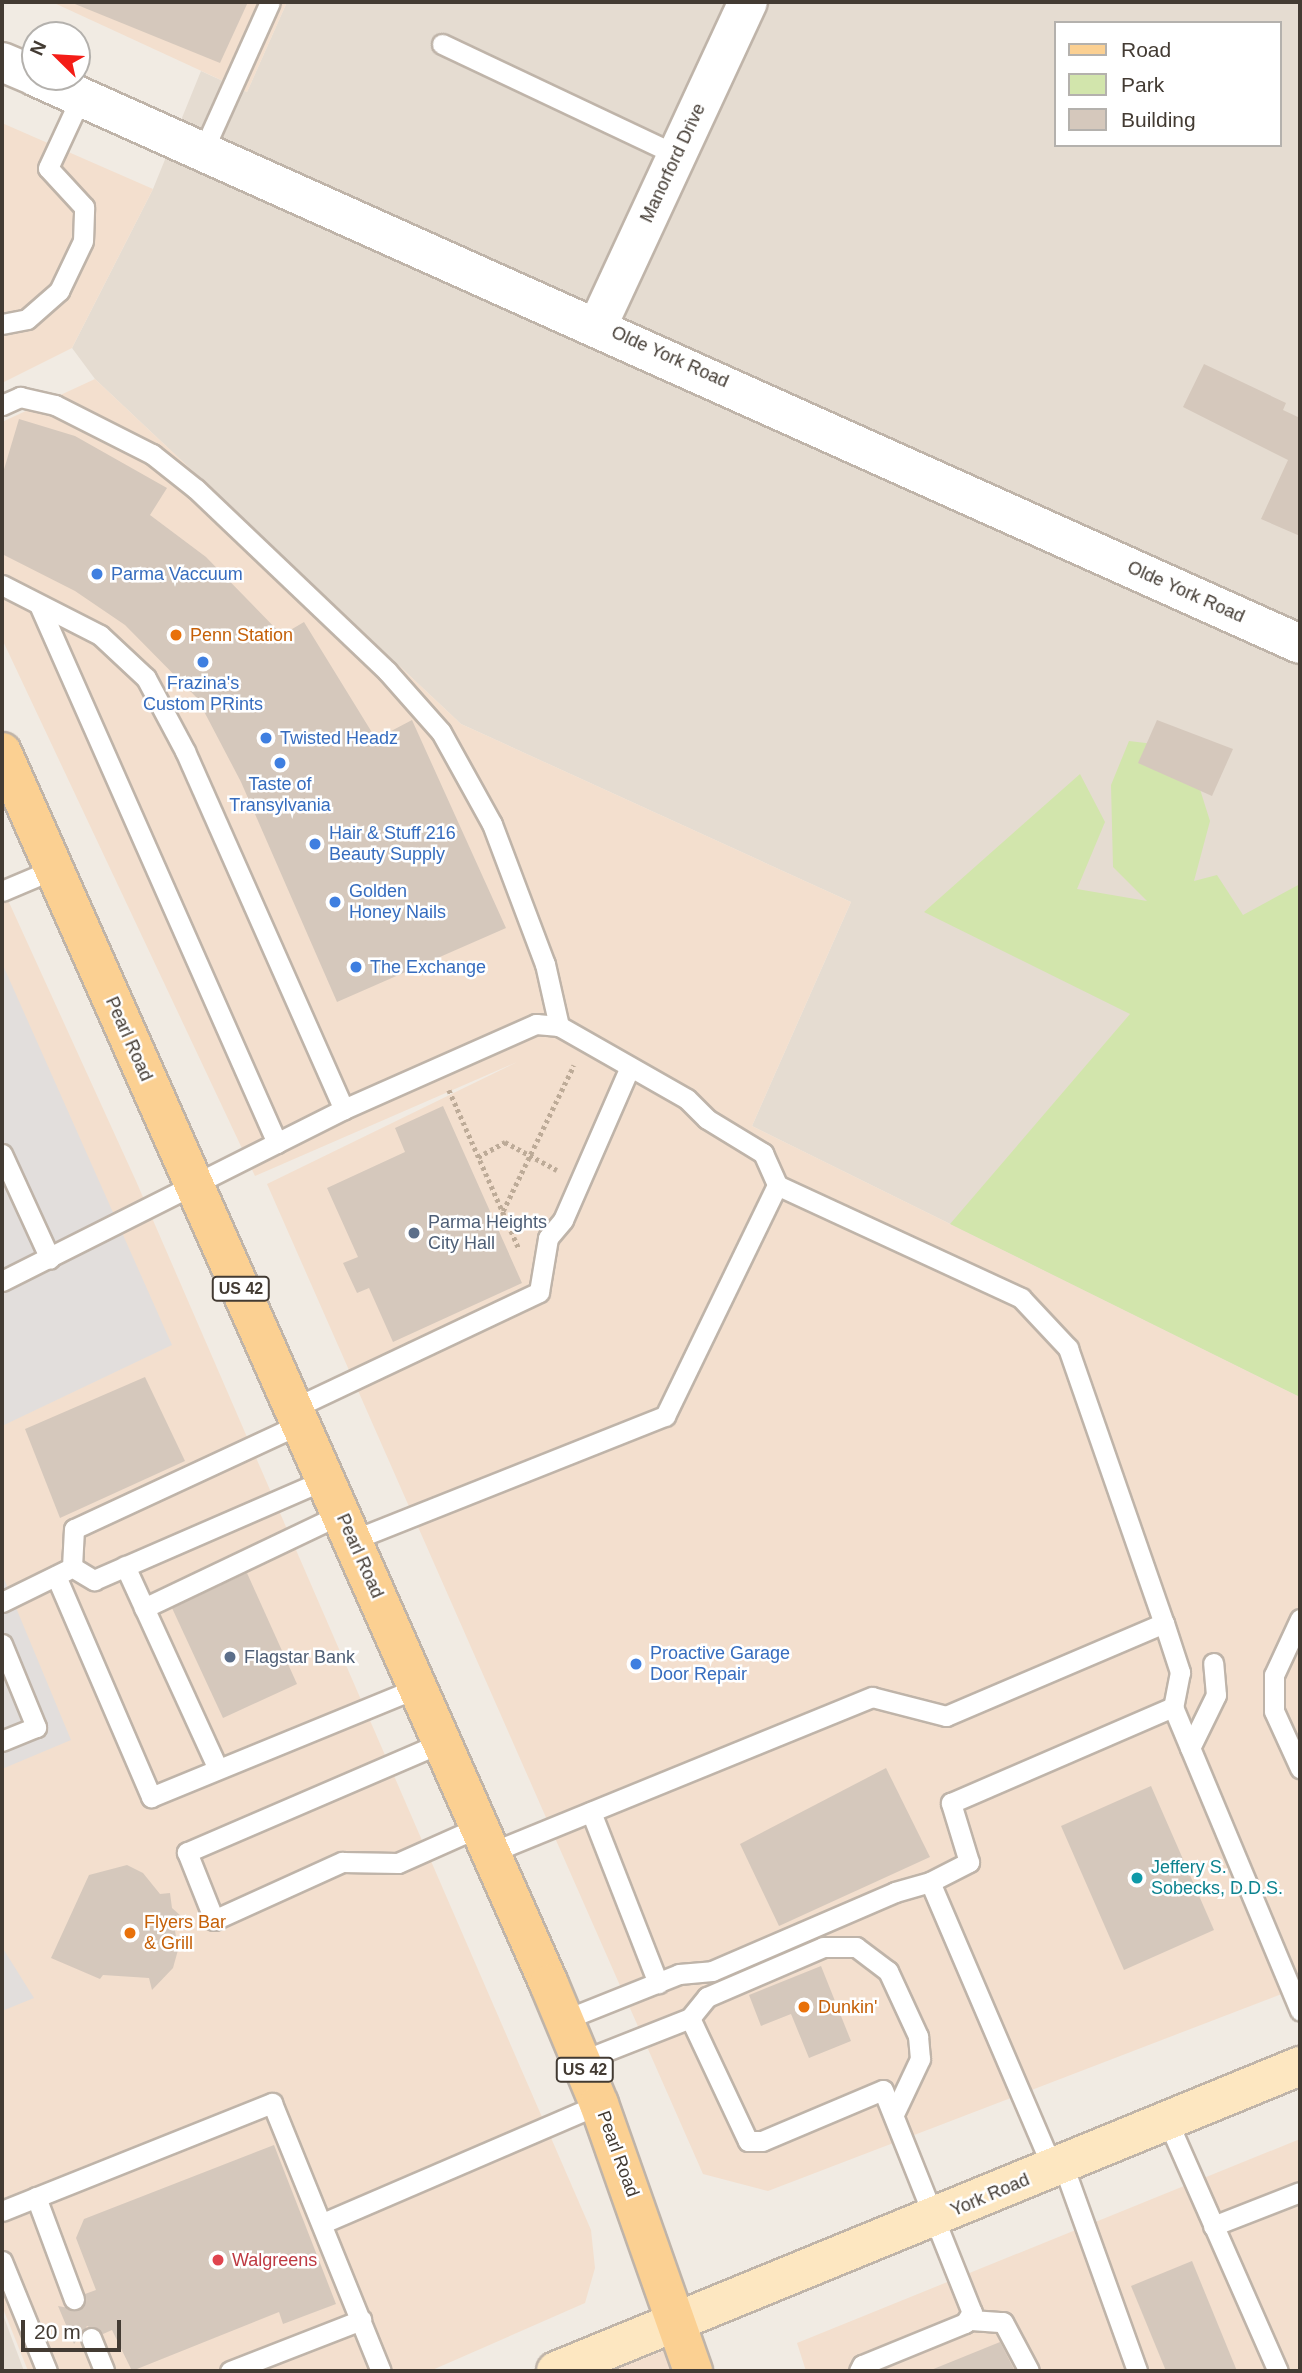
<!DOCTYPE html>
<html>
<head>
<meta charset="utf-8">
<style>
	body { margin:0 }
	#map { position:relative; width:1302px; height:2373px; overflow:hidden; background:#f1ebe3; font-family:Arial,sans-serif }
	div>[style] { position:absolute }
	[style*='--x'] { left:calc(var(--x)*1px); top:calc(var(--y)*1px); width:calc(var(--w)*1px); rotate:calc(var(--a)*1deg) }
	.residential>* { inset:0; background:#e5dcd1 }
	.commercial>* { inset:0; background:#f3dfce }
	.green>* { inset:0; background:#d2e5ac }
	.parking>* { inset:0; background:#e2dedc }
	.building>* { inset:0; background:#d5c8bc }
	.path>* { height:4.5px; margin-top:-2.25px; transform-origin:0; background:repeating-linear-gradient(90deg,#bdab98 0 3.5px,transparent 0 7px) }
	.roads { filter:drop-shadow(2px 0 #bfb4a9) drop-shadow(-2px 0 #bfb4a9) drop-shadow(0 2px #bfb4a9) drop-shadow(0 -2px #bfb4a9) }
	.service>* { height:19px; margin:-9.5px; padding:0 9.5px; transform-origin:9.5px; border-radius:9.5px; background:#fff }
	.minor>* { height:38px; margin:-19px; padding:0 19px; transform-origin:19px; border-radius:19px; background:#fff }
	.secondary>* { height:38px; margin:-19px; padding:0 19px; transform-origin:19px; border-radius:19px; background:#fde7c1 }
	.primary>* { height:38px; margin:-19px; padding:0 19px; transform-origin:19px; border-radius:19px; background:#fbd092 }
	.dots>* { width:19px; height:19px; translate:-50% -50%; box-sizing:border-box; border:4px solid #fff; border-radius:50% }
	span { translate:-50% -50%; white-space:nowrap; text-align:center; line-height:1.15; -webkit-text-stroke:5px #fff; paint-order:stroke }
	.shield-label span { padding:2px 5px; background:#fff; border:2px solid; border-radius:5px; -webkit-text-stroke-width:0 }
	.shield-label { font-size:16px; color:#433b33; font-weight:700 }
	.street-label { font-size:18px; color:#433b33 }
	.shop-label { font-size:18px; color:#366cbe }
	.left { translate:0 -50%; text-align:left }
	.food-label { font-size:18px; color:#c56008 }
	.service-label { font-size:18px; color:#4e5e75 }
	.culture-label { font-size:18px; color:#0d838f }
	.health-label { font-size:18px; color:#be3a42 }
	.frame { position:absolute; inset:0; border:4px solid #433b33; pointer-events:none }
	.legend { position:absolute; left:1054px; top:21px; width:228px; height:126px; box-sizing:border-box; background:#fff; border:2px solid #b4b1ad; margin:0; padding:9px 12px; list-style:none; font-size:21px; color:#433b33 }
	.legend li { display:flex; align-items:center; gap:14px; height:35px }
	.legend b { width:35px; border:2px solid #b4b1ad }
	.north { position:absolute; left:21px; top:21px; width:70px; height:70px; box-sizing:border-box; background:#fff; border:2px solid #b4b1ad; border-radius:50%; rotate:294deg; font-size:19px; font-weight:700; line-height:28px; text-align:center; color:#433b33 }
	.north::after { content:''; display:block; margin:auto; width:24px; height:32px; background:#f41d17; clip-path:polygon(50% 0,100% 100%,50% 72%,0 100%) }
	.scale { position:absolute; left:21px; top:2320px; width:100px; height:32px; box-sizing:border-box; border:4px solid #433b33; border-top:0; padding-left:9px; font-size:21px; line-height:24px; white-space:nowrap; color:#433b33; -webkit-text-stroke:5px #fff; paint-order:stroke }
</style>
</head>
<body>
<div id="map">
	<div class="residential">
		<div style="clip-path:polygon(evenodd,287px 2px,1300px 2px,1300px 1397px,752px 1126px,851px 902px,461px 724px,95px 379px,72px 348px,153px 189px,201px 71px,247px 92px,287px 2px,1055px 23px,1279px 23px,1279px 145px,1055px 145px,1055px 23px)"></div>
		<div style="clip-path:polygon(2px 2312px,24px 2371px,2px 2371px)"></div>
	</div>
	<div class="commercial">
		<div style="clip-path:polygon(52px 2px,287px 2px,247px 92px)"></div>
		<div style="clip-path:polygon(2px 123px,153px 189px,72px 348px,2px 383px)"></div>
		<div style="clip-path:polygon(95px 379px,461px 724px,851px 902px,752px 1126px,1300px 1397px,1300px 1987px,768px 2191px,703px 2174px,267px 1184px,517px 1062px,255px 1176px,2px 639px,2px 422px)"></div>
		<div style="clip-path:polygon(2px 887px,136px 1181px,591px 2230px,595px 2268px,585px 2303px,430px 2371px,28px 2371px,2px 2306px)"></div>
		<div style="clip-path:polygon(1300px 2139px,1300px 2371px,806px 2371px,797px 2343px)"></div>
		<div style="clip-path:polygon(668px 2349px,675px 2371px,610px 2371px)"></div>
	</div>
	<div class="green">
		<div style="clip-path:polygon(1129px 741px,1187px 748px,1210px 821px,1194px 881px,1217px 875px,1243px 915px,1300px 884px,1300px 1397px,950px 1224px,1130px 1014px,924px 912px,1080px 774px,1105px 822px,1077px 889px,1147px 901px,1113px 867px,1111px 785px)"></div>
	</div>
	<div class="parking">
		<div style="clip-path:polygon(2px 963px,172px 1345px,2px 1426px)"></div>
		<div style="clip-path:polygon(2px 1574px,71px 1740px,2px 1769px)"></div>
		<div style="clip-path:polygon(2px 1947px,34px 1998px,2px 2011px)"></div>
	</div>
	<div class="building">
		<div style="clip-path:polygon(70px 2px,248px 2px,220px 63px)"></div>
		<div style="clip-path:polygon(1204px 364px,1286px 403px,1283px 410px,1300px 418px,1300px 536px,1261px 519px,1288px 460px,1183px 407px)"></div>
		<div style="clip-path:polygon(19px 419px,75px 436px,167px 488px,150px 515px,206px 557px,282px 635px,304px 622px,376px 739px,412px 720px,506px 928px,337px 1002px,241px 782px,197px 698px,125px 625px,75px 591px,2px 554px,2px 476px)"></div>
		<div style="clip-path:polygon(1157px 720px,1233px 749px,1212px 796px,1138px 763px)"></div>
		<div style="clip-path:polygon(443px 1106px,522px 1283px,393px 1342px,369px 1288px,357px 1293px,343px 1263px,358px 1257px,327px 1188px,405px 1152px,395px 1128px)"></div>
		<div style="clip-path:polygon(145px 1377px,185px 1461px,60px 1518px,25px 1429px)"></div>
		<div style="clip-path:polygon(247px 1573px,297px 1684px,223px 1718px,172px 1608px)"></div>
		<div style="clip-path:polygon(886px 1768px,930px 1857px,779px 1926px,740px 1844px)"></div>
		<div style="clip-path:polygon(1151px 1786px,1214px 1930px,1124px 1970px,1061px 1826px)"></div>
		<div style="clip-path:polygon(127px 1865px,143px 1873px,160px 1894px,170px 1893px,172px 1908px,181px 1916px,174px 1924px,178px 1950px,173px 1968px,152px 1990px,149px 1978px,103px 1975px,100px 1979px,51px 1958px,89px 1875px)"></div>
		<div style="clip-path:polygon(821px 1966px,851px 2041px,809px 2058px,791px 2014px,761px 2026px,749px 1995px)"></div>
		<div style="clip-path:polygon(274px 2145px,336px 2304px,283px 2324px,279px 2312px,132px 2371px,112px 2330px,103px 2334px,87px 2326px,74px 2344px,58px 2306px,79px 2310px,85px 2294px,96px 2290px,76px 2238px,84px 2219px)"></div>
		<div style="clip-path:polygon(1192px 2261px,1237px 2371px,1166px 2371px,1131px 2286px)"></div>
		<div style="clip-path:polygon(1000px 2342px,1015px 2371px,931px 2371px,931px 2370px)"></div>
	</div>
	<div class="path">
		<div style="--x:449;--y:1090;--w:174;--a:66.2"></div>
		<div style="--x:478;--y:1157;--w:31;--a:-29"></div>
		<div style="--x:505;--y:1142;--w:59;--a:28.3"></div>
		<div style="--x:503;--y:1211;--w:162;--a:-64.1"></div>
	</div>
	<div class="roads">
		<div class="service">
			<div style="--x:442;--y:44;--w:260;--a:25.3"></div>
			<div style="--x:203;--y:151;--w:163;--a:-65.8"></div>
			<div style="--x:2;--y:324;--w:25;--a:-11"></div>
			<div style="--x:27;--y:319;--w:43;--a:-41.2"></div>
			<div style="--x:59;--y:291;--w:55;--a:-64.4"></div>
			<div style="--x:83;--y:241;--w:34;--a:-88"></div>
			<div style="--x:84;--y:207;--w:53;--a:-132.7"></div>
			<div style="--x:48;--y:168;--w:78;--a:-65.1"></div>
			<div style="--x:2;--y:405;--w:20;--a:-24"></div>
			<div style="--x:20;--y:397;--w:36;--a:13"></div>
			<div style="--x:55;--y:405;--w:109;--a:26.8"></div>
			<div style="--x:152;--y:454;--w:56;--a:38.5"></div>
			<div style="--x:196;--y:489;--w:264;--a:43.6"></div>
			<div style="--x:387;--y:671;--w:81;--a:48.5"></div>
			<div style="--x:441;--y:732;--w:105;--a:61"></div>
			<div style="--x:492;--y:824;--w:150;--a:69.3"></div>
			<div style="--x:545;--y:964;--w:64;--a:77.3"></div>
			<div style="--x:2;--y:585;--w:110;--a:27"></div>
			<div style="--x:100;--y:635;--w:63;--a:43.1"></div>
			<div style="--x:146;--y:678;--w:83;--a:61.9"></div>
			<div style="--x:185;--y:751;--w:392;--a:66.1"></div>
			<div style="--x:40;--y:607;--w:586;--a:66.15"></div>
			<div style="--x:2;--y:891;--w:56;--a:-22.9"></div>
			<div style="--x:2;--y:1154;--w:115;--a:65.4"></div>
			<div style="--x:2;--y:1281;--w:383;--a:-26.7"></div>
			<div style="--x:344;--y:1109;--w:210;--a:-23.9"></div>
			<div style="--x:536;--y:1024;--w:23;--a:5"></div>
			<div style="--x:559;--y:1026;--w:147;--a:29.7"></div>
			<div style="--x:687;--y:1099;--w:28;--a:45"></div>
			<div style="--x:707;--y:1119;--w:66;--a:31.3"></div>
			<div style="--x:763;--y:1153;--w:35;--a:66"></div>
			<div style="--x:294;--y:1408;--w:271;--a:-25.3"></div>
			<div style="--x:539;--y:1292;--w:55;--a:-80.5"></div>
			<div style="--x:548;--y:1238;--w:23;--a:-50"></div>
			<div style="--x:563;--y:1220;--w:167;--a:-66.4"></div>
			<div style="--x:353;--y:1540;--w:336;--a:-21.7"></div>
			<div style="--x:665;--y:1416;--w:257;--a:-64.1"></div>
			<div style="--x:777;--y:1185;--w:269;--a:24.8"></div>
			<div style="--x:1021;--y:1298;--w:69;--a:46.8"></div>
			<div style="--x:1068;--y:1348;--w:291;--a:70.8"></div>
			<div style="--x:1164;--y:1623;--w:237;--a:156.9"></div>
			<div style="--x:946;--y:1716;--w:76;--a:-165.6"></div>
			<div style="--x:872;--y:1697;--w:410;--a:157.8"></div>
			<div style="--x:125;--y:1566;--w:223;--a:65.4"></div>
			<div style="--x:72;--y:1567;--w:38;--a:-87"></div>
			<div style="--x:74;--y:1529;--w:249;--a:-24.9"></div>
			<div style="--x:72;--y:1567;--w:26;--a:31"></div>
			<div style="--x:94;--y:1580;--w:253;--a:-23.5"></div>
			<div style="--x:56;--y:1576;--w:241;--a:66.7"></div>
			<div style="--x:151;--y:1797;--w:290;--a:-22.3"></div>
			<div style="--x:2;--y:1602;--w:72;--a:-26.2"></div>
			<div style="--x:144;--y:1608;--w:218;--a:-25.5"></div>
			<div style="--x:1300;--y:1619;--w:62;--a:114.9"></div>
			<div style="--x:1274;--y:1675;--w:36;--a:90"></div>
			<div style="--x:1274;--y:1711;--w:63;--a:65.5"></div>
			<div style="--x:1164;--y:1623;--w:52;--a:71.9"></div>
			<div style="--x:1180;--y:1672;--w:36;--a:101"></div>
			<div style="--x:2;--y:1644;--w:90;--a:67.7"></div>
			<div style="--x:36;--y:1727;--w:37;--a:158"></div>
			<div style="--x:443;--y:1742;--w:279;--a:156.7"></div>
			<div style="--x:187;--y:1852;--w:73;--a:68.3"></div>
			<div style="--x:214;--y:1920;--w:141;--a:-24.4"></div>
			<div style="--x:342;--y:1862;--w:56;--a:1"></div>
			<div style="--x:398;--y:1863;--w:91;--a:-24"></div>
			<div style="--x:1190;--y:1748;--w:59;--a:-63.9"></div>
			<div style="--x:1216;--y:1695;--w:32;--a:-95"></div>
			<div style="--x:591;--y:1812;--w:184;--a:68.6"></div>
			<div style="--x:690;--y:2018;--w:136;--a:64.8"></div>
			<div style="--x:748;--y:2141;--w:14;--a:0"></div>
			<div style="--x:762;--y:2141;--w:131;--a:-22.9"></div>
			<div style="--x:883;--y:2090;--w:239;--a:68.2"></div>
			<div style="--x:972;--y:2312;--w:13;--a:122"></div>
			<div style="--x:965;--y:2323;--w:111;--a:157.8"></div>
			<div style="--x:862;--y:2365;--w:7;--a:117"></div>
			<div style="--x:564;--y:2020;--w:124;--a:-21.8"></div>
			<div style="--x:679;--y:1974;--w:33;--a:-5"></div>
			<div style="--x:712;--y:1971;--w:199;--a:-23.3"></div>
			<div style="--x:895;--y:1892;--w:36;--a:-16"></div>
			<div style="--x:581;--y:2061;--w:117;--a:-21.5"></div>
			<div style="--x:690;--y:2018;--w:27;--a:-51"></div>
			<div style="--x:707;--y:1997;--w:126;--a:-23.3"></div>
			<div style="--x:823;--y:1947;--w:33;--a:0"></div>
			<div style="--x:856;--y:1947;--w:40;--a:37"></div>
			<div style="--x:888;--y:1971;--w:72;--a:65.2"></div>
			<div style="--x:918;--y:2036;--w:23;--a:85"></div>
			<div style="--x:920;--y:2059;--w:61;--a:115.3"></div>
			<div style="--x:1168;--y:2122;--w:272;--a:66.2"></div>
			<div style="--x:1063;--y:2165;--w:219;--a:70.2"></div>
			<div style="--x:1053;--y:2169;--w:312;--a:-113.2"></div>
			<div style="--x:930;--y:1882;--w:44;--a:-27.1"></div>
			<div style="--x:969;--y:1862;--w:62;--a:-107"></div>
			<div style="--x:951;--y:1803;--w:242;--a:-23.4"></div>
			<div style="--x:1173;--y:1707;--w:329;--a:67.3"></div>
			<div style="--x:36;--y:2197;--w:109;--a:69.6"></div>
			<div style="--x:2;--y:2211;--w:291;--a:-21.8"></div>
			<div style="--x:272;--y:2103;--w:289;--a:67.9"></div>
			<div style="--x:323;--y:2223;--w:301;--a:-23.3"></div>
			<div style="--x:1213;--y:2226;--w:93;--a:-21.3"></div>
			<div style="--x:2;--y:2261;--w:119;--a:67.8"></div>
			<div style="--x:971;--y:2320;--w:32;--a:4"></div>
			<div style="--x:1003;--y:2322;--w:55;--a:62"></div>
			<div style="--x:91;--y:2338;--w:35;--a:68"></div>
			<div style="--x:230;--y:2371;--w:141;--a:-21.3"></div>
		</div>
		<div class="minor">
			<div style="--x:2;--y:62;--w:36;--a:23"></div>
			<div style="--x:36;--y:77;--w:1385;--a:24.16"></div>
			<div style="--x:598;--y:325;--w:356;--a:-65.1"></div>
		</div>
		<div class="secondary">
			<div style="--x:556;--y:2371;--w:804;--a:-22.29"></div>
		</div>
		<div class="primary">
			<div style="--x:2;--y:752;--w:1348;--a:66.06"></div>
			<div style="--x:549;--y:1984;--w:130;--a:67.4"></div>
			<div style="--x:599;--y:2104;--w:283;--a:70.6"></div>
		</div>
	</div>
	<div class="dots">
		<div style="left:97px;top:574px;background:#3f7fe0"></div>
		<div style="left:176px;top:635px;background:#e8710a"></div>
		<div style="left:203px;top:662px;background:#3f7fe0"></div>
		<div style="left:266px;top:738px;background:#3f7fe0"></div>
		<div style="left:280px;top:763px;background:#3f7fe0"></div>
		<div style="left:315px;top:844px;background:#3f7fe0"></div>
		<div style="left:335px;top:902px;background:#3f7fe0"></div>
		<div style="left:356px;top:967px;background:#3f7fe0"></div>
		<div style="left:414px;top:1233px;background:#5c6f8a"></div>
		<div style="left:230px;top:1657px;background:#5c6f8a"></div>
		<div style="left:636px;top:1664px;background:#3f7fe0"></div>
		<div style="left:1137px;top:1878px;background:#0f9aa8"></div>
		<div style="left:130px;top:1933px;background:#e8710a"></div>
		<div style="left:804px;top:2007px;background:#e8710a"></div>
		<div style="left:218px;top:2260px;background:#e0444e"></div>
	</div>
	<div class="shield-label">
		<span style="left:241px;top:1289px">US 42</span>
		<span style="left:585px;top:2070px">US 42</span>
	</div>
	<div class="street-label">
		<span style="left:673px;top:163px;rotate:-65deg">Manorford Drive</span>
		<span style="left:670px;top:357px;rotate:24deg">Olde York Road</span>
		<span style="left:1186px;top:592px;rotate:24deg">Olde York Road</span>
		<span style="left:129px;top:1039px;rotate:66deg">Pearl Road</span>
		<span style="left:360px;top:1556px;rotate:66deg">Pearl Road</span>
		<span style="left:618px;top:2154px;rotate:70deg">Pearl Road</span>
		<span style="left:990px;top:2195px;rotate:-23deg">York Road</span>
	</div>
	<div class="shop-label">
		<span class="left" style="left:111px;top:574px">Parma Vaccuum</span>
		<span style="left:203px;top:694px">Frazina's<br>Custom PRints</span>
		<span class="left" style="left:280px;top:738px">Twisted Headz</span>
		<span style="left:280px;top:795px">Taste of<br>Transylvania</span>
		<span class="left" style="left:329px;top:844px">Hair &amp; Stuff 216<br>Beauty Supply</span>
		<span class="left" style="left:349px;top:902px">Golden<br>Honey Nails</span>
		<span class="left" style="left:370px;top:967px">The Exchange</span>
		<span class="left" style="left:650px;top:1664px">Proactive Garage<br>Door Repair</span>
	</div>
	<div class="food-label">
		<span class="left" style="left:190px;top:635px">Penn Station</span>
		<span class="left" style="left:144px;top:1933px">Flyers Bar<br>&amp; Grill</span>
		<span class="left" style="left:818px;top:2007px">Dunkin'</span>
	</div>
	<div class="service-label">
		<span class="left" style="left:428px;top:1233px">Parma Heights<br>City Hall</span>
		<span class="left" style="left:244px;top:1657px">Flagstar Bank</span>
	</div>
	<div class="culture-label">
		<span class="left" style="left:1151px;top:1878px">Jeffery S.<br>Sobecks, D.D.S.</span>
	</div>
	<div class="health-label">
		<span class="left" style="left:232px;top:2260px">Walgreens</span>
	</div>
	<div class="frame"></div>
	<ul class="legend">
	<li><b style="height:9px;background:#fbd092"></b>Road</li>
	<li><b style="height:19px;background:#d2e5ac"></b>Park</li>
	<li><b style="height:19px;background:#d5c8bc"></b>Building</li>
	</ul>
	<div class="north">N</div>
	<div class="scale">20 m</div>
</div>
</body>
</html>
